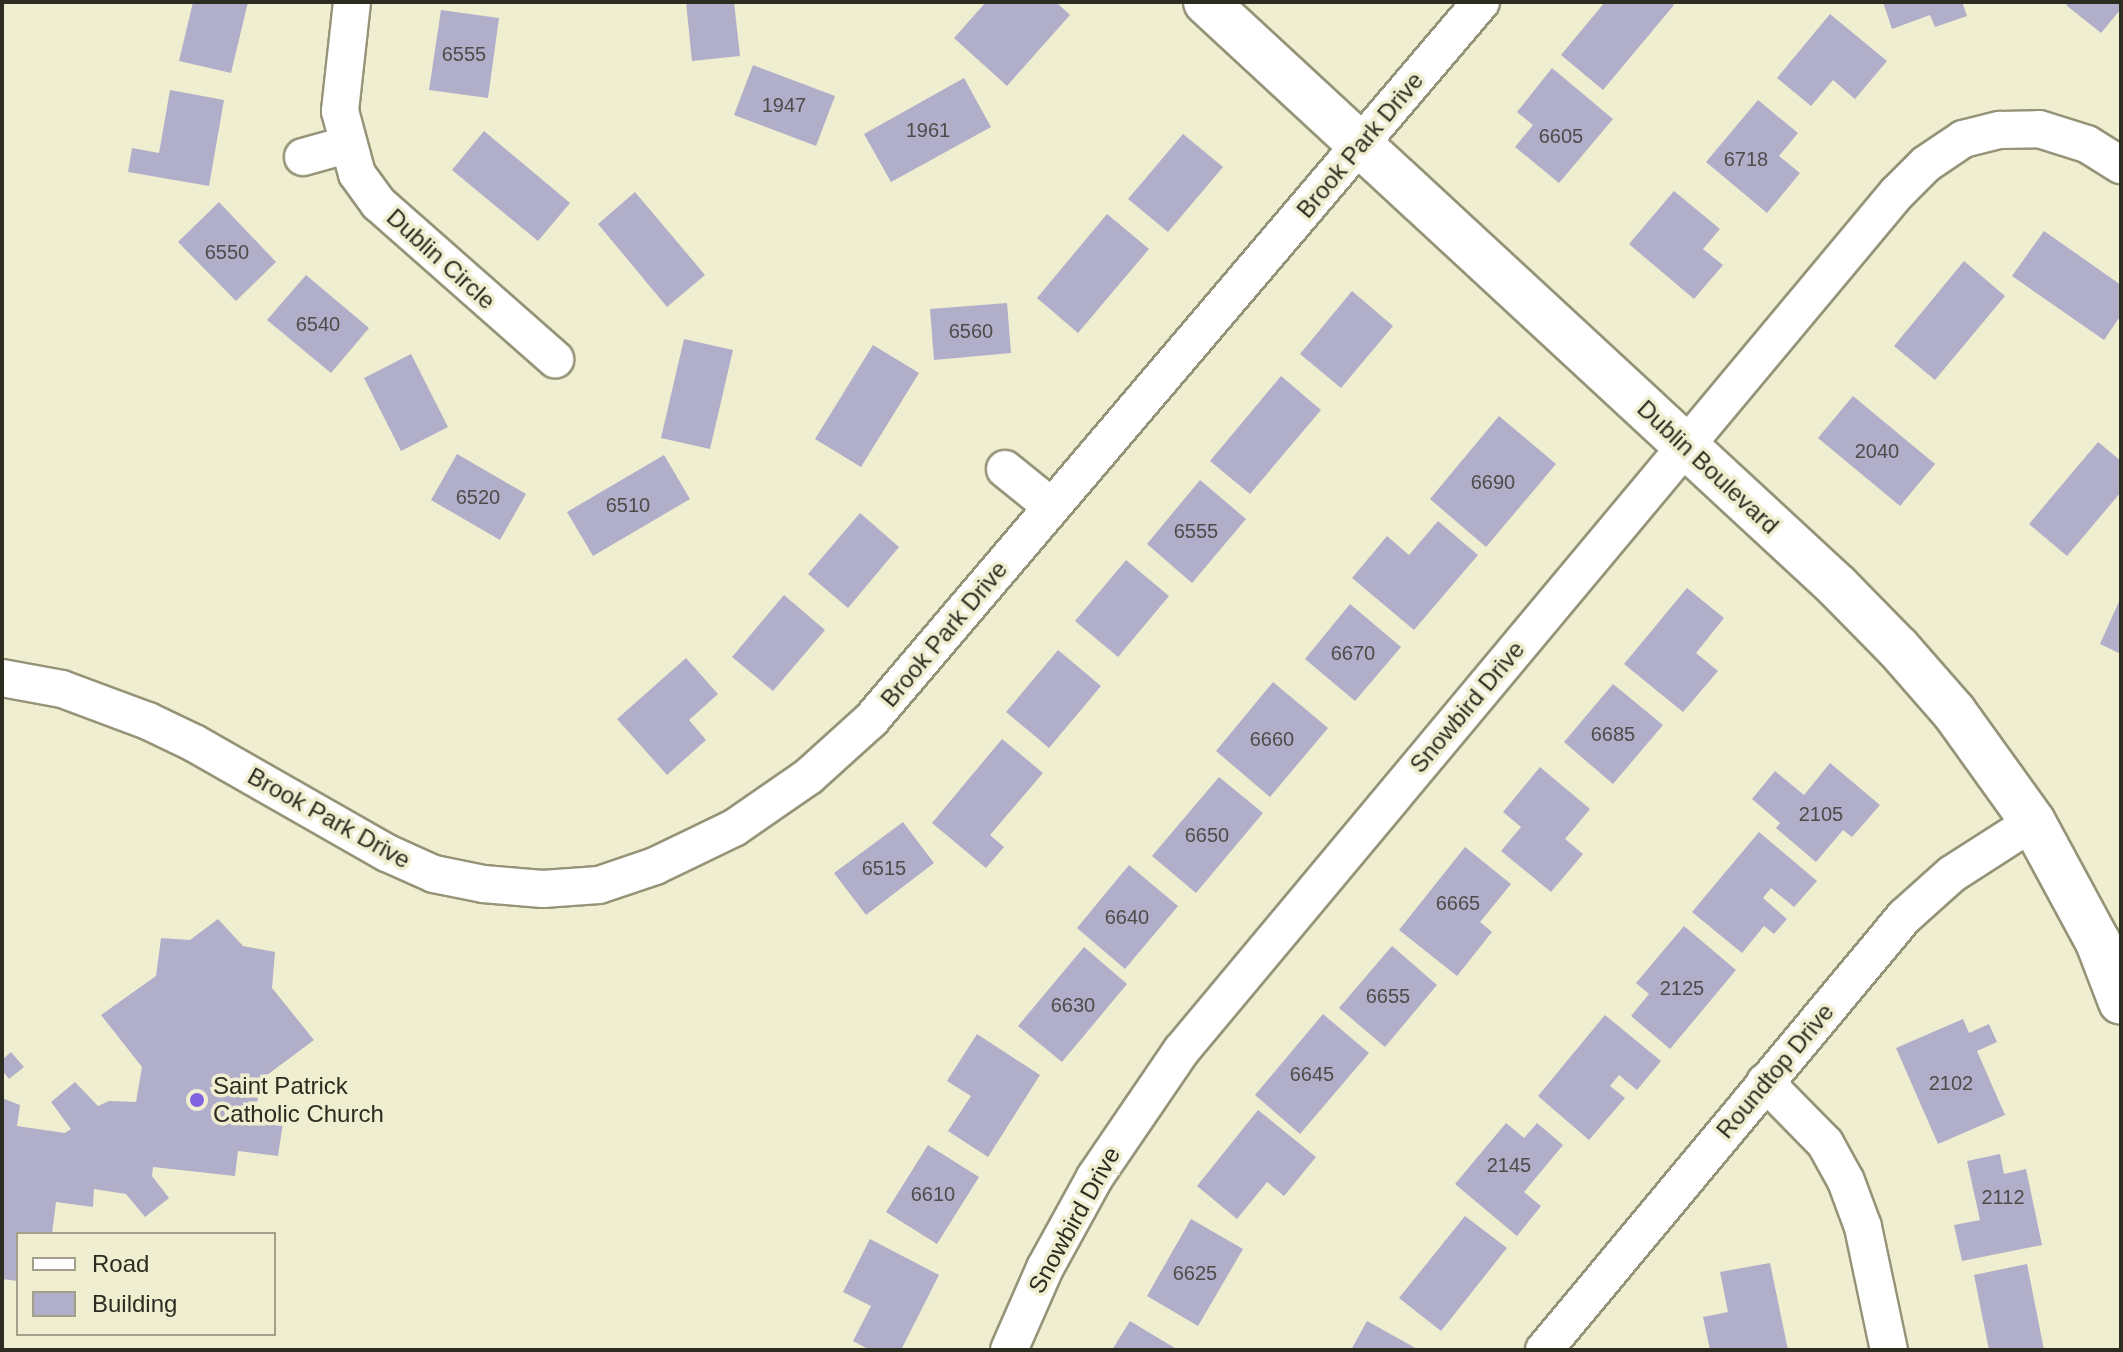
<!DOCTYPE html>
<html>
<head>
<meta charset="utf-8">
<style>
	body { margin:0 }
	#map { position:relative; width:2123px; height:1352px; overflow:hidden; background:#f0eed0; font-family:Arial,sans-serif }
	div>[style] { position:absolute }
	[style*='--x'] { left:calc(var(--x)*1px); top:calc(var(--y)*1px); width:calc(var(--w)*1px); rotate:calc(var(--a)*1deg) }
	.building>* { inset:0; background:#b1aeca }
	.roads { filter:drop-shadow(2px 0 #969478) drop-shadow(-2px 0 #969478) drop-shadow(0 2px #969478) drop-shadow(0 -2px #969478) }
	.minor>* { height:36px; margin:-18px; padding:0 18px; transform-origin:18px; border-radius:18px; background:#fff }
	.secondary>* { height:44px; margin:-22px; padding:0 22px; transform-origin:22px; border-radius:22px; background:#fff }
	.dots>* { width:22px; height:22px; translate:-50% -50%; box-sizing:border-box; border:4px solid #f0eed0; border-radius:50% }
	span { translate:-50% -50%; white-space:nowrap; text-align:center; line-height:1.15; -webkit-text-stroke:7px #f0eed0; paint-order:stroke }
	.number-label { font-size:20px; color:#4e4c4a }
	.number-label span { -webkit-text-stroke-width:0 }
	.street-label { font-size:24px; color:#2d2c20 }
	.poi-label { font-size:24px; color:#2d2c20 }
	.left { translate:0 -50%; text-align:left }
	.frame { position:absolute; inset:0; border:4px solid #2d2c20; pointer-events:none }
	.legend { position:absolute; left:16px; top:1232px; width:260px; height:104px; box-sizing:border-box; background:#f0eed0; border:2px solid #a2a08a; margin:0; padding:10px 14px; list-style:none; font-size:24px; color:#2d2c20 }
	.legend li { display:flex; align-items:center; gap:16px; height:40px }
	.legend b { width:40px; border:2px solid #a2a08a }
</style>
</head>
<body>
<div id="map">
	<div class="building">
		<div style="clip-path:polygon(193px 2px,248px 2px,231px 73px,179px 61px)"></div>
		<div style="clip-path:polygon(686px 2px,734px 2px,740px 56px,692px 61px)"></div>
		<div style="clip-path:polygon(986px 2px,1056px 2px,1070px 15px,1007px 86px,954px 38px)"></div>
		<div style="clip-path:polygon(1605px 2px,1670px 2px,1674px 5px,1603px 90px,1561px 55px)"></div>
		<div style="clip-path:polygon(1883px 2px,1962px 2px,1967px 16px,1935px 27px,1930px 15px,1892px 29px)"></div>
		<div style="clip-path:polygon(2069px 2px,2121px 2px,2121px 9px,2101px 33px,2066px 5px)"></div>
		<div style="clip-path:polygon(441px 10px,499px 18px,488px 98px,429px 90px)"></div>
		<div style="clip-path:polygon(1830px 14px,1887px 61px,1855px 99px,1833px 80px,1811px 106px,1777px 78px)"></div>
		<div style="clip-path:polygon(753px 65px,835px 96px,816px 146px,734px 115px)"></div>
		<div style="clip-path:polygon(1552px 68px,1613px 119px,1559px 183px,1515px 147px,1533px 125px,1517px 112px)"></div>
		<div style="clip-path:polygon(964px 78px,991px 127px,891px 182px,864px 134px)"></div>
		<div style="clip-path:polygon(170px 90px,224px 100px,209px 186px,128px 172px,132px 148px,159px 153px)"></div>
		<div style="clip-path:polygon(1758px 100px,1798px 133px,1779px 156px,1800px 173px,1767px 213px,1706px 162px)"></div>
		<div style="clip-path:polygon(484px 131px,570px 203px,538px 241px,452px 170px)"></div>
		<div style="clip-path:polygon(1183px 134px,1223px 167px,1168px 232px,1128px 199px)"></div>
		<div style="clip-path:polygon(1674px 191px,1720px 229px,1703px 249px,1723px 265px,1694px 299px,1629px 244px)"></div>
		<div style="clip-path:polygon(635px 192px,705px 275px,667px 307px,598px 224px)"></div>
		<div style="clip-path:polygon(219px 202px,276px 262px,236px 301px,178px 242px)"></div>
		<div style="clip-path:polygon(1107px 214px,1149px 249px,1078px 333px,1037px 298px)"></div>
		<div style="clip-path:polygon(2044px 231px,2121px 285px,2121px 315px,2104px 340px,2012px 276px)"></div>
		<div style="clip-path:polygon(1964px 261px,2005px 296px,1935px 380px,1894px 346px)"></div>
		<div style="clip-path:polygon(306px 275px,369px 328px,331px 373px,267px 320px)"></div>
		<div style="clip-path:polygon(1352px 291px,1393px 326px,1341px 388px,1300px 354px)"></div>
		<div style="clip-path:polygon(1007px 303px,1011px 353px,934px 360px,930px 309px)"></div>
		<div style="clip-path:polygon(684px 339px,733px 350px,710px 449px,661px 438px)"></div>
		<div style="clip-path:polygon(873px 345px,919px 373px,861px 467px,815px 439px)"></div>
		<div style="clip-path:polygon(411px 354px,448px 427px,401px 451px,364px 378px)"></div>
		<div style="clip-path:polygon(1281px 376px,1321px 410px,1250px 494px,1210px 461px)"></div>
		<div style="clip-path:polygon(1853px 396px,1935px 464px,1900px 506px,1818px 438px)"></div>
		<div style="clip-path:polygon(1499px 416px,1556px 464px,1486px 547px,1430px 499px)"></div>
		<div style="clip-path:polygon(2098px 442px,2121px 461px,2121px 492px,2067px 556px,2029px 524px)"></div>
		<div style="clip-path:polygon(457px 454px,526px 494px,500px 540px,431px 500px)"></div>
		<div style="clip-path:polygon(664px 455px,690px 499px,593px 556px,567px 512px)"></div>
		<div style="clip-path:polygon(1200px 480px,1246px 519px,1192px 583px,1147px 544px)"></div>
		<div style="clip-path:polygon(860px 513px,899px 547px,848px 608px,808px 574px)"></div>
		<div style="clip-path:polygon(1438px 521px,1478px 555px,1414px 630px,1352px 578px,1387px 536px,1409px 555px)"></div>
		<div style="clip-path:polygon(1126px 560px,1169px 596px,1118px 657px,1075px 621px)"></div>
		<div style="clip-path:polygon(1687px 588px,1724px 618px,1696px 653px,1718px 671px,1683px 712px,1624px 664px)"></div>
		<div style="clip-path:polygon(784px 595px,825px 630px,773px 691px,732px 657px)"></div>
		<div style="clip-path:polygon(2121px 597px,2121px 654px,2100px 644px)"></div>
		<div style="clip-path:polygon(1350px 604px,1401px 647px,1355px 701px,1305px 659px)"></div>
		<div style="clip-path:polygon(1058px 650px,1101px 686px,1049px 748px,1006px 712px)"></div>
		<div style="clip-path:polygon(686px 658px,718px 694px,689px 720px,706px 740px,667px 775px,617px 719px)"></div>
		<div style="clip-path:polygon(1273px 682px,1328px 728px,1270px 797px,1216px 751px)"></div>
		<div style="clip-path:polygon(1613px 684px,1663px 725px,1613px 784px,1564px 742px)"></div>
		<div style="clip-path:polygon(1002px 739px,1043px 773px,990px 835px,1004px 847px,986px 868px,932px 823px)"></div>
		<div style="clip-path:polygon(1830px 763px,1880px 805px,1852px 837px,1843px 830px,1816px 862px,1776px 828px,1780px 823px,1752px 799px,1775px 771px,1804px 795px)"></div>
		<div style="clip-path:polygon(1540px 767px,1590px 809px,1565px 839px,1583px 854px,1551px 892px,1501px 851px,1521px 827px,1503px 812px)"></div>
		<div style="clip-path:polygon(1219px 777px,1263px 813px,1196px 893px,1152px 856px)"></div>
		<div style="clip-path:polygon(903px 822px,934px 863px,866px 915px,834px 873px)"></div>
		<div style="clip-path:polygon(1759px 832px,1817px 881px,1794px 907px,1771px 888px,1763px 898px,1787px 919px,1774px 934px,1764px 926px,1742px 953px,1692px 912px)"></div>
		<div style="clip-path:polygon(1465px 847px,1511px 884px,1480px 922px,1492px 932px,1457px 976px,1399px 930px)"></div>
		<div style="clip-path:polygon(1129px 865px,1178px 906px,1125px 969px,1077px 928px)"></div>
		<div style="clip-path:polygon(218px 919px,243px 946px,275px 952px,272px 988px,314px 1040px,259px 1081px,256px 1119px,283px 1123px,278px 1156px,238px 1151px,235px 1176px,153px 1167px,152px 1176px,169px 1198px,145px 1217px,126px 1194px,94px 1189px,93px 1207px,56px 1202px,52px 1234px,18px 1234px,18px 1281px,2px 1279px,2px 1098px,20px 1105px,17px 1126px,65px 1133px,71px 1129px,51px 1102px,75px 1082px,98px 1106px,109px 1101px,136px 1102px,142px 1067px,101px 1015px,156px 976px,161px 938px,190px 940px)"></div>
		<div style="clip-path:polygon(1684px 926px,1736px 970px,1670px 1049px,1631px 1016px,1649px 994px,1636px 983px)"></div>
		<div style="clip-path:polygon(1392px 946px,1437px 985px,1385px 1047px,1339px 1008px)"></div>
		<div style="clip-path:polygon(1084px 947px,1127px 984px,1062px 1062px,1018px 1026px)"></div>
		<div style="clip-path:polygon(1323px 1014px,1369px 1053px,1300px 1134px,1255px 1095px)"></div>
		<div style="clip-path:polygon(1605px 1015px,1661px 1061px,1637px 1090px,1619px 1075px,1610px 1086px,1625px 1098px,1589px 1140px,1538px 1096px)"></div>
		<div style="clip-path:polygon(1963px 1019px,1969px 1033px,1989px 1024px,1997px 1042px,1977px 1051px,2005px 1115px,1938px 1144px,1896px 1048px)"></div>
		<div style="clip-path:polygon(977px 1034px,1040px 1075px,988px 1157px,948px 1131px,971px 1096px,947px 1081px)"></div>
		<div style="clip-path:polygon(11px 1052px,24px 1067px,9px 1079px,2px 1070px,2px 1060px)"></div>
		<div style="clip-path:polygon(1258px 1110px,1316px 1157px,1284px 1196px,1267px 1182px,1237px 1219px,1197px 1186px)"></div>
		<div style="clip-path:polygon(1506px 1123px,1524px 1138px,1537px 1123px,1563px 1145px,1524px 1192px,1541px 1206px,1517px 1236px,1455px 1184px)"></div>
		<div style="clip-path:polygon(928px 1145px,979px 1177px,937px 1244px,886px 1212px)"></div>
		<div style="clip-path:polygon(2000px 1154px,2004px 1174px,2026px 1169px,2042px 1245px,1962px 1261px,1954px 1225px,1980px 1220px,1967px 1161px)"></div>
		<div style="clip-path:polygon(1465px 1216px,1507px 1248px,1441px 1331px,1399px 1298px)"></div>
		<div style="clip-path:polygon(1191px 1219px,1243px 1249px,1198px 1326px,1147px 1296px)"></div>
		<div style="clip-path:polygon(870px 1239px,939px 1275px,901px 1350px,870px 1350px,853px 1341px,871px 1306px,843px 1292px)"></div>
		<div style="clip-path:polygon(1770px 1263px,1788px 1350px,1710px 1350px,1703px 1317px,1728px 1312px,1720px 1272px)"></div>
		<div style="clip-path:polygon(2027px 1264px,2044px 1350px,1989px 1350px,1974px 1275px)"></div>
		<div style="clip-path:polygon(1130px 1321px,1178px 1350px,1112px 1350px)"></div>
		<div style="clip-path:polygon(1367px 1321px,1419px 1350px,1351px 1350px)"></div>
	</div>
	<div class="roads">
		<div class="minor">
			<div style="--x:352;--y:2;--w:110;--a:96.3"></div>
			<div style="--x:340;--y:111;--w:65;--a:74.9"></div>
			<div style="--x:357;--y:174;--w:37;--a:54"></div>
			<div style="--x:379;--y:204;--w:235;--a:41.4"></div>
			<div style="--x:303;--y:157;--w:45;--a:-15.6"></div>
			<div style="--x:1005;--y:469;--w:60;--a:39"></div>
			<div style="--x:2;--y:678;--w:61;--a:10.4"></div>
			<div style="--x:62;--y:689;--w:92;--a:20.4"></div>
			<div style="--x:148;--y:721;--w:51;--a:25.6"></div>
			<div style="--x:194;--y:743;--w:222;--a:29.7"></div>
			<div style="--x:387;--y:853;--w:51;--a:24.1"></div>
			<div style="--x:434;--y:874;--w:50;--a:11.5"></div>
			<div style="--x:483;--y:884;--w:60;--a:4.8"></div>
			<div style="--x:543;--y:889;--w:56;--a:-4.1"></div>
			<div style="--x:599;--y:885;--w:59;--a:-18.7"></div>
			<div style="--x:655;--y:866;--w:88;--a:-25.7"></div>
			<div style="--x:734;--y:828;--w:91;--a:-34.7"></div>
			<div style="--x:809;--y:776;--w:84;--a:-42.1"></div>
			<div style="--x:871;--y:720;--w:942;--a:-49.65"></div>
			<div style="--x:1765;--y:1082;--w:86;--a:45.5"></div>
			<div style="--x:1825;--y:1143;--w:43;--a:61.1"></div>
			<div style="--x:1846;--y:1181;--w:49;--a:69.7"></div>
			<div style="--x:1863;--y:1227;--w:126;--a:78.1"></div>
			<div style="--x:1009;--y:1350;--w:90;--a:-66.3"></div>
			<div style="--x:1045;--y:1268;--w:104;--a:-61.2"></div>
			<div style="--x:1095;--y:1177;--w:153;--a:-55.7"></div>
			<div style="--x:1181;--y:1051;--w:1118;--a:-50.16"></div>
			<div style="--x:1897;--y:193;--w:41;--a:-45"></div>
			<div style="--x:1926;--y:164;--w:45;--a:-34"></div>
			<div style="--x:1963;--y:139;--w:38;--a:-14"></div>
			<div style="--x:2000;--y:130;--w:39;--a:-1"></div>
			<div style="--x:2039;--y:129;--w:50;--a:17.4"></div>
			<div style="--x:2087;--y:144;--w:40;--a:32"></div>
			<div style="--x:1544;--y:1350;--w:563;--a:-50.26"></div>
			<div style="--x:1904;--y:917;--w:64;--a:-41.9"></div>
			<div style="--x:1952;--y:874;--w:96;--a:-32.7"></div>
		</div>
		<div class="secondary">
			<div style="--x:1206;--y:2;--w:860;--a:42.78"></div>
			<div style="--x:1837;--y:586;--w:87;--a:45.5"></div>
			<div style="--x:1898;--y:648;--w:85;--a:48.8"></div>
			<div style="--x:1954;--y:712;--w:135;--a:54.3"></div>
			<div style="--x:2033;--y:822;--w:136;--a:61.6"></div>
			<div style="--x:2098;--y:942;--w:64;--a:69"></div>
		</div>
	</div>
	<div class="dots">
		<div style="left:197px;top:1100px;background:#8064df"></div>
	</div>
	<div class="number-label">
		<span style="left:464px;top:54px">6555</span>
		<span style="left:784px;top:105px">1947</span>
		<span style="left:928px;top:130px">1961</span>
		<span style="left:1561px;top:136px">6605</span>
		<span style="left:1746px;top:159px">6718</span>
		<span style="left:227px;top:252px">6550</span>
		<span style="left:318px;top:324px">6540</span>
		<span style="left:971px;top:331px">6560</span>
		<span style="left:1877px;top:451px">2040</span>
		<span style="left:1493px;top:482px">6690</span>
		<span style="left:478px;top:497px">6520</span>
		<span style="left:628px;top:505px">6510</span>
		<span style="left:1196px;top:531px">6555</span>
		<span style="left:1353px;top:653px">6670</span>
		<span style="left:1613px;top:734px">6685</span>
		<span style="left:1272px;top:739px">6660</span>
		<span style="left:1821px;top:814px">2105</span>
		<span style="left:1207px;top:835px">6650</span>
		<span style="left:884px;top:868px">6515</span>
		<span style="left:1458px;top:903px">6665</span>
		<span style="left:1127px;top:917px">6640</span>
		<span style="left:1682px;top:988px">2125</span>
		<span style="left:1388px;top:996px">6655</span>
		<span style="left:1073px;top:1005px">6630</span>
		<span style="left:1312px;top:1074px">6645</span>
		<span style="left:1951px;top:1083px">2102</span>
		<span style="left:1509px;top:1165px">2145</span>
		<span style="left:933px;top:1194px">6610</span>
		<span style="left:2003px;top:1197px">2112</span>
		<span style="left:1195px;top:1273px">6625</span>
	</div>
	<div class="street-label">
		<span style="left:1360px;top:145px;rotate:-50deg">Brook Park Drive</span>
		<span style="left:441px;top:259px;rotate:42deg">Dublin Circle</span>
		<span style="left:1708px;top:467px;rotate:43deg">Dublin Boulevard</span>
		<span style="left:944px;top:634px;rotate:-50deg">Brook Park Drive</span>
		<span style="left:1467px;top:707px;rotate:-50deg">Snowbird Drive</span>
		<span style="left:329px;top:818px;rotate:29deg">Brook Park Drive</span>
		<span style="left:1775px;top:1071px;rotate:-50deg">Roundtop Drive</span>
		<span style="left:1074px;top:1220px;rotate:-61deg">Snowbird Drive</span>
	</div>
	<div class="poi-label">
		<span class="left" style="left:213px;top:1100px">Saint Patrick<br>Catholic Church</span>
	</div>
	<div class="frame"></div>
	<ul class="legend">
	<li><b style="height:10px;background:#fff"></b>Road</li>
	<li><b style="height:22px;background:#b1aeca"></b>Building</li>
	</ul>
</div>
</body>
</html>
